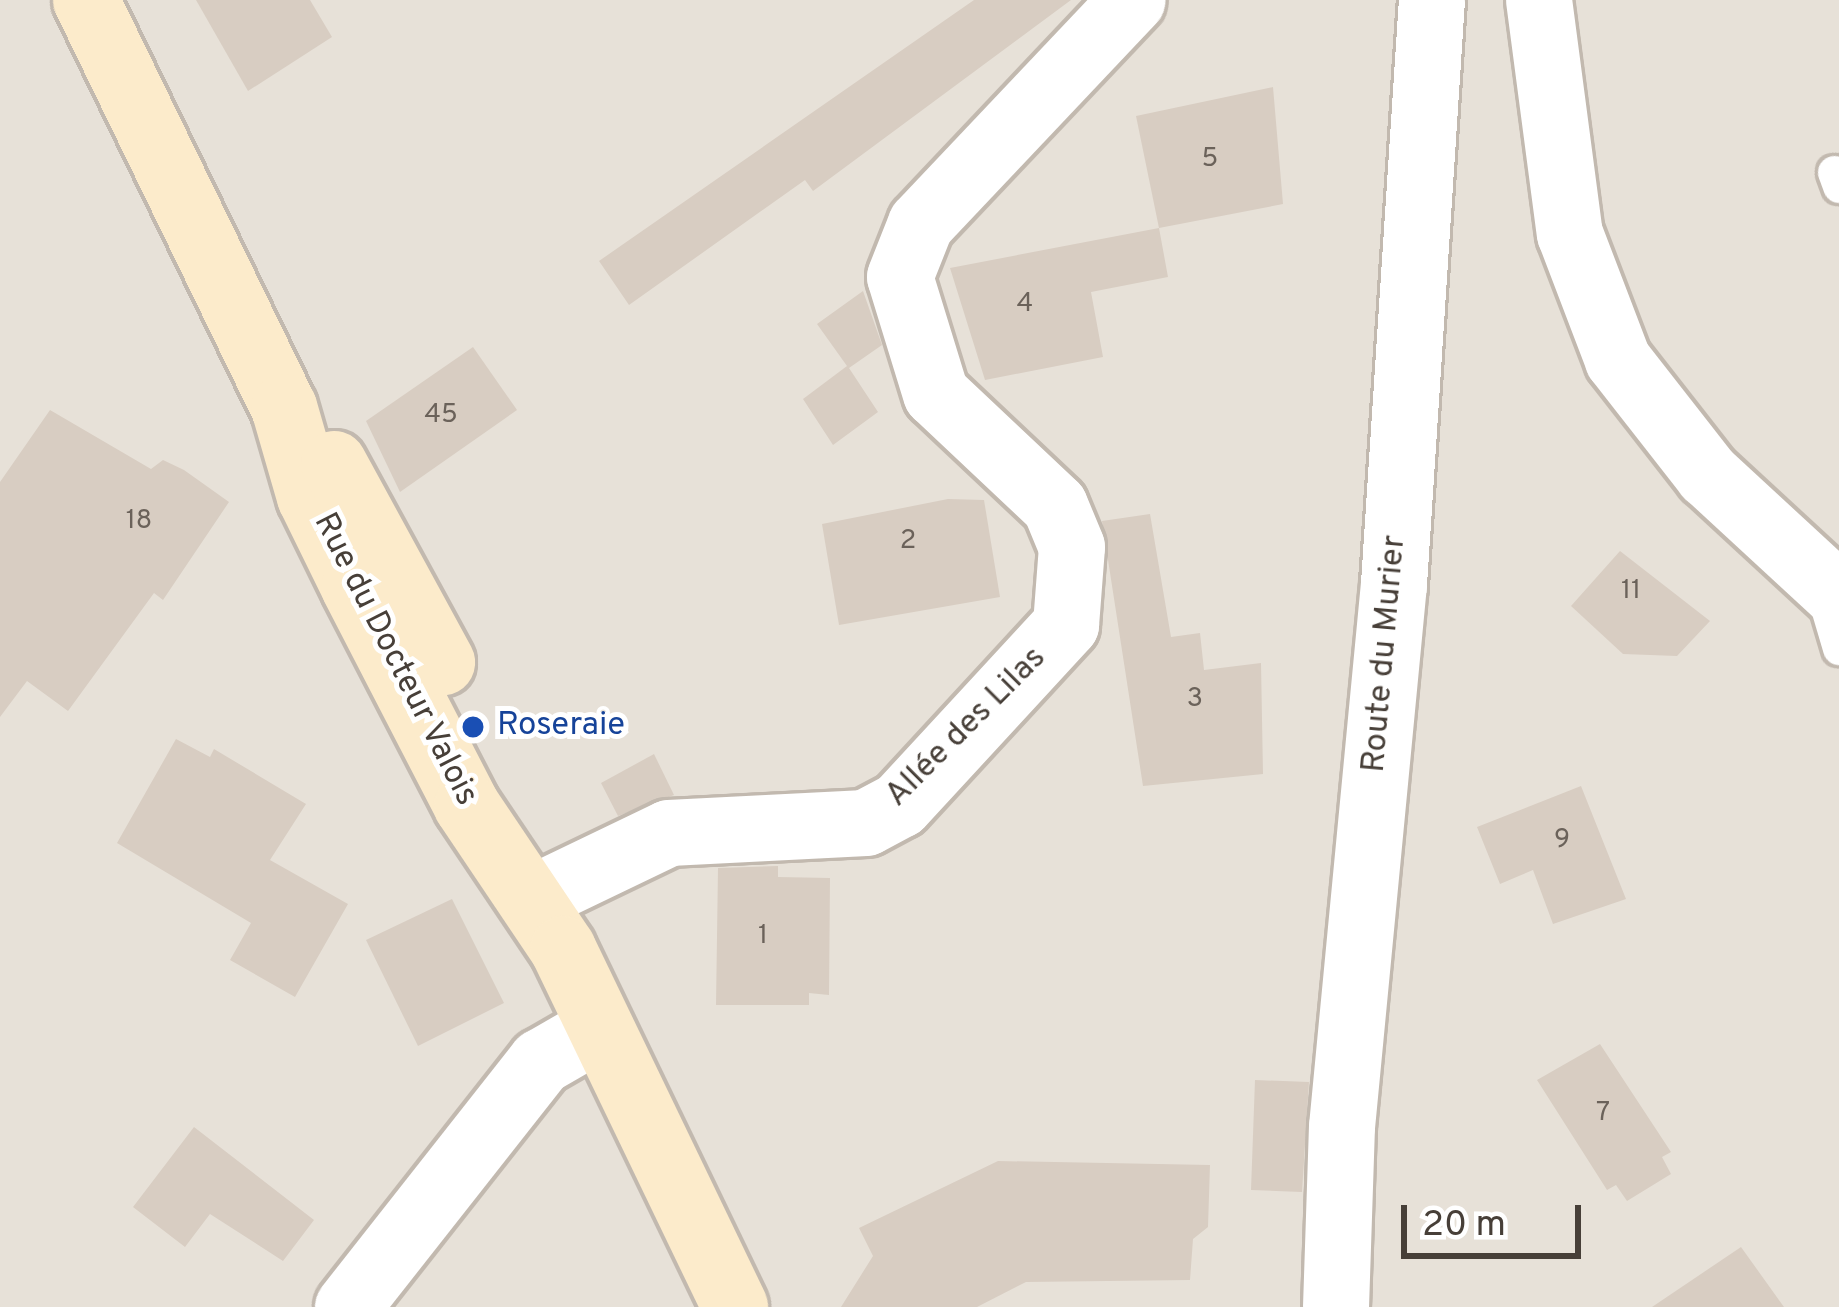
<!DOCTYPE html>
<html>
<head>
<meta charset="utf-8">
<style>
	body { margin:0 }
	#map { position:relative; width:1839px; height:1307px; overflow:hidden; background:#f4efe9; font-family:Overpass,sans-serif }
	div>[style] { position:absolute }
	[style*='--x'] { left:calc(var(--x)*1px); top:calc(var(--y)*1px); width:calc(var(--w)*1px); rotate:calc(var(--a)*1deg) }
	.residential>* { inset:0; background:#e7e1d8 }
	.building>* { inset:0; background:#d8cdc2 }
	.roads { filter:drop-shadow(3px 0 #c2b9af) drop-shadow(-3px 0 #c2b9af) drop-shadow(0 3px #c2b9af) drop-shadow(0 -3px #c2b9af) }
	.service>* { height:33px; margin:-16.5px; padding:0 16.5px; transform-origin:16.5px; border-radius:16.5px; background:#fff }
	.minor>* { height:66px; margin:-33px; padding:0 33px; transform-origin:33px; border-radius:33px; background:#fff }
	.tertiary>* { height:66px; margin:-33px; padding:0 33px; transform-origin:33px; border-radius:33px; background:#fff }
	.secondary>* { height:66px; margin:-33px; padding:0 33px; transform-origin:33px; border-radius:33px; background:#fcebcb }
	.dots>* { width:33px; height:33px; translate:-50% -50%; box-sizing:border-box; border:6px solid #fff; border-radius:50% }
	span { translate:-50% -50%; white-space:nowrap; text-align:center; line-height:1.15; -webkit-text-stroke:10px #fff; paint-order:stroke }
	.number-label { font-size:27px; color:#6b625a }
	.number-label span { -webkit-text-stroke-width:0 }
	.street-label { font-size:33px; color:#473f38 }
	.transit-label { font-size:33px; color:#164399 }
	.left { translate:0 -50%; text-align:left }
	.scale { position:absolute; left:1401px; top:1205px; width:180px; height:54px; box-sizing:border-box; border:6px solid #473f38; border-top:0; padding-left:15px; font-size:36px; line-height:42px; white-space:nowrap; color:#473f38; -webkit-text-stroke:9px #fff; paint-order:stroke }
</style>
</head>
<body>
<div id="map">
	<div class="residential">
		<div style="clip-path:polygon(0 0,1839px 0,1839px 1307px,0 1307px)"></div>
	</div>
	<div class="building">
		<div style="clip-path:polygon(196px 0,310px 0,332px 37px,248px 91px)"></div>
		<div style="clip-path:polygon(974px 0,1071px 0,813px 191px,805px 180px,629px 305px,599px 261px)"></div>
		<div style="clip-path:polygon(1273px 87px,1283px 204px,1159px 228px,1136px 116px)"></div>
		<div style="clip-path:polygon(1159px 228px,1168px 277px,1091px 292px,1103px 357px,985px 380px,950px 268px)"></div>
		<div style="clip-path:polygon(863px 291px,882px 345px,849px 368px,878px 412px,833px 445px,803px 399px,847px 366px,817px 324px)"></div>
		<div style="clip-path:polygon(473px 347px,517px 410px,400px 492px,366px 421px)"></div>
		<div style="clip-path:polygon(50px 410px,151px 469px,163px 460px,184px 470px,229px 502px,163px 600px,154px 593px,68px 711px,27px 681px,0 717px,0 482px)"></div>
		<div style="clip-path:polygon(948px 499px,984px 500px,1000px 597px,839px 625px,822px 524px)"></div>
		<div style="clip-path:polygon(1150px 514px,1171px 637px,1200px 633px,1204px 670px,1261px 663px,1263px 774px,1143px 786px,1102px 521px)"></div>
		<div style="clip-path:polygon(1620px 551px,1710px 621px,1677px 656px,1623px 654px,1571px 606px)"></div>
		<div style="clip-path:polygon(176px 739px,210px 757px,214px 749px,306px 804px,270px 860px,348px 904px,295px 997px,230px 960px,251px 923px,117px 843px)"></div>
		<div style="clip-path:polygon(654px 754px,674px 795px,618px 816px,601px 783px)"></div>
		<div style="clip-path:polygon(1581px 786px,1626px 899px,1553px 924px,1533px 870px,1500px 884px,1477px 827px)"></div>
		<div style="clip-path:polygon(778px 866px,778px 877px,830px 878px,829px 995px,809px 993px,809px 1005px,716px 1005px,718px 868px)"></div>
		<div style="clip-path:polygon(452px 899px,504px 1003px,418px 1046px,366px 940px)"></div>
		<div style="clip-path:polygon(1600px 1044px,1671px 1152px,1662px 1157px,1671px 1174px,1627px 1201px,1616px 1185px,1607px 1190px,1537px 1080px)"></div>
		<div style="clip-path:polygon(1255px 1080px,1309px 1082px,1302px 1192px,1251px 1190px)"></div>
		<div style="clip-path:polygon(194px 1127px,314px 1220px,283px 1261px,210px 1214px,185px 1247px,133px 1207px)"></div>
		<div style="clip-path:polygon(998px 1161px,1210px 1165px,1208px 1227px,1193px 1239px,1190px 1280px,1026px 1282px,977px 1307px,841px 1307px,873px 1256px,859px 1228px)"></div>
		<div style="clip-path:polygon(1741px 1247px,1784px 1307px,1652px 1307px)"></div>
	</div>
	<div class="roads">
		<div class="service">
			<div style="--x:1834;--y:172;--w:15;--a:70"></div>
			<div style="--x:1820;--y:584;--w:67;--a:73.5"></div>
		</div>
		<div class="minor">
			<div style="--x:534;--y:898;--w:150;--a:-25.7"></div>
			<div style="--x:669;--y:833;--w:197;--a:-2.9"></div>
			<div style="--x:866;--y:823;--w:38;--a:-28"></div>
			<div style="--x:900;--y:805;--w:245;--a:-47.3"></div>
			<div style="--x:1066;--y:625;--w:78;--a:-85.6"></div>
			<div style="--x:1072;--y:547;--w:44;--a:-112.5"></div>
			<div style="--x:1055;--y:506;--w:163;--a:-136.7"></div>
			<div style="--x:936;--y:394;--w:122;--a:-107.1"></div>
			<div style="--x:900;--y:277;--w:57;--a:-68.4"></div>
			<div style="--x:921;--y:224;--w:308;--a:-46.6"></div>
			<div style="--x:348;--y:1307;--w:312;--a:-51.8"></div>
			<div style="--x:541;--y:1062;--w:68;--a:-30"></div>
		</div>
		<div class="tertiary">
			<div style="--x:1539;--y:0;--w:236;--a:82.5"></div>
			<div style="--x:1570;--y:234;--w:135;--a:69.1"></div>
			<div style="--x:1618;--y:360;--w:146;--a:52"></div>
			<div style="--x:1708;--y:475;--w:178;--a:42.7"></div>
			<div style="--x:1336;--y:1307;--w:180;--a:-88.1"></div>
			<div style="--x:1342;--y:1127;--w:545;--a:-84.53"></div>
			<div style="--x:1394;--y:584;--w:585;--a:-86.28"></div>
		</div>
		<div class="secondary">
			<div style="--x:86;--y:0;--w:453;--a:64.1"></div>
			<div style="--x:284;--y:407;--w:94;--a:73.9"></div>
			<div style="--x:310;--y:497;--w:100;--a:63.9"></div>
			<div style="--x:354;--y:587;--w:246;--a:62.7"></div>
			<div style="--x:467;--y:806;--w:172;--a:56.1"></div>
			<div style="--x:563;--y:949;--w:397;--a:64.3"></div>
			<div style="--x:334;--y:464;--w:226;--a:61.4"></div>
		</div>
	</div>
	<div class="dots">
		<div style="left:473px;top:727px;background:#1a4fb4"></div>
	</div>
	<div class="number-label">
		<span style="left:1210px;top:160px">5</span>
		<span style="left:1025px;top:305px">4</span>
		<span style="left:441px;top:416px">45</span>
		<span style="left:139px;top:522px">18</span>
		<span style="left:908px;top:542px">2</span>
		<span style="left:1631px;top:592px">11</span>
		<span style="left:1195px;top:700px">3</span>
		<span style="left:1562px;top:841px">9</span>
		<span style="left:763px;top:937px">1</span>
		<span style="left:1603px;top:1114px">7</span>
	</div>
	<div class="street-label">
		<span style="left:1386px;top:654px;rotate:-85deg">Route du Murier</span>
		<span style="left:394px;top:660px;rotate:63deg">Rue du Docteur Valois</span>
		<span style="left:967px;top:728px;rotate:-45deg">Allée des Lilas</span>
	</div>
	<div class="transit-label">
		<span class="left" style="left:497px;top:727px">Roseraie</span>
	</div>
	<div class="scale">20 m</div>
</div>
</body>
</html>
